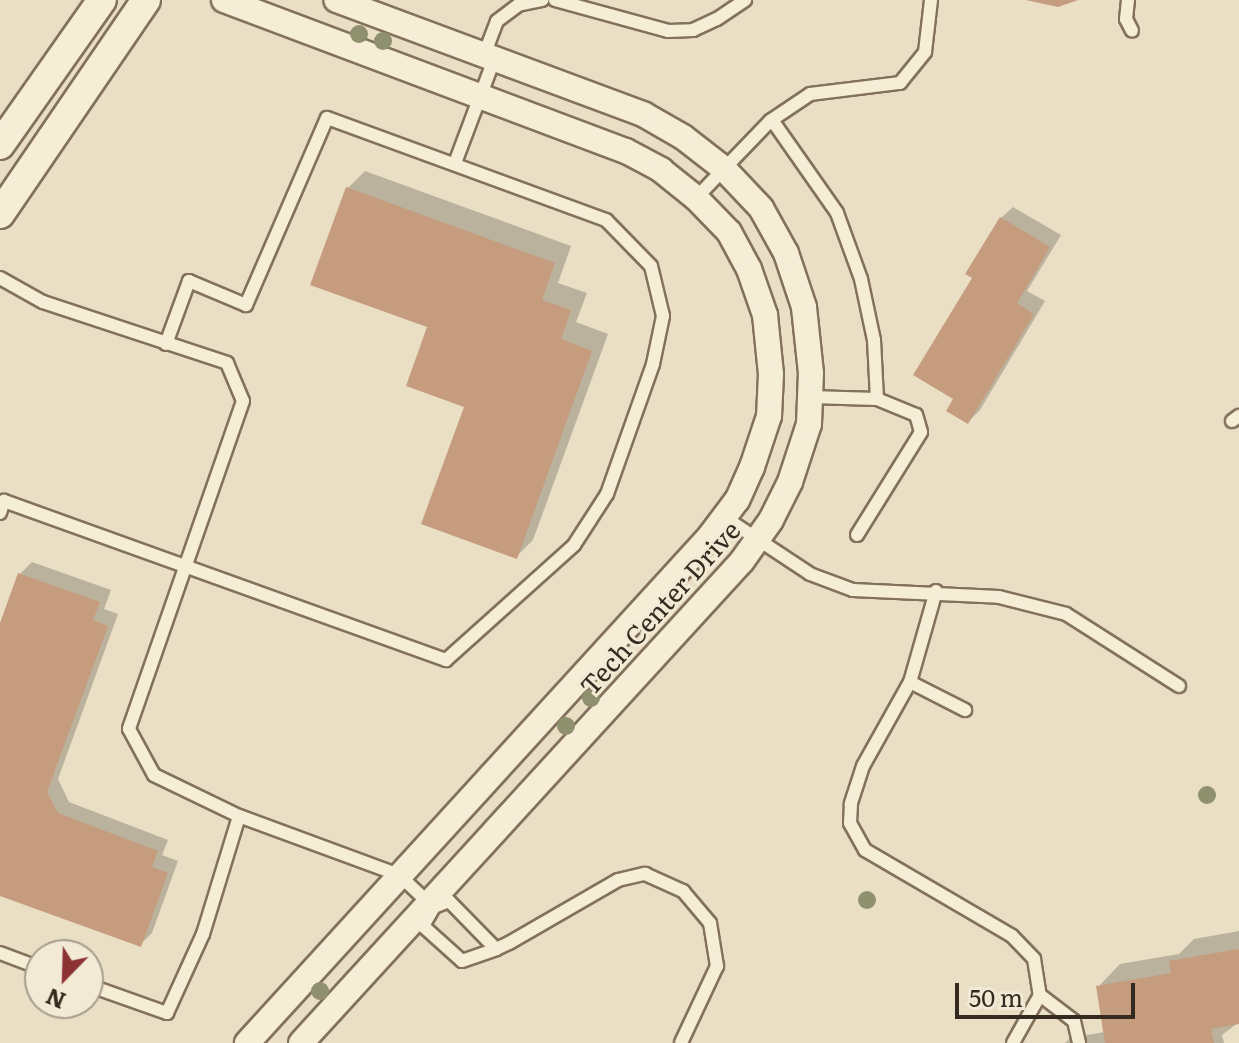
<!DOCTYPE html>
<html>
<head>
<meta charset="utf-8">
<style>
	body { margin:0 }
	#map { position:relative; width:1239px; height:1043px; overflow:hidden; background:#eadfc5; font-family:Literata,serif }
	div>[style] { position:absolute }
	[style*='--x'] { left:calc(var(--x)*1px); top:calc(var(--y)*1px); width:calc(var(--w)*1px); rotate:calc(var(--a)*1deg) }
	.shadow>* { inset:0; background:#0003 }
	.building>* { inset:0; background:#c59c7e }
	.roads { filter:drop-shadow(2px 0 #83715c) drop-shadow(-2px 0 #83715c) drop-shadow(0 2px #83715c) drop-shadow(0 -2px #83715c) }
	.service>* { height:12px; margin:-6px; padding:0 6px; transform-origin:6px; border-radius:6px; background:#f6edd7 }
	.minor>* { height:24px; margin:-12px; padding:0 12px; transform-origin:12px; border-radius:12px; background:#f6edd7 }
	.tertiary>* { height:28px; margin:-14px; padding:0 14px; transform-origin:14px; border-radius:14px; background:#f6edd7 }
	.trees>* { width:18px; height:18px; margin:-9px; border-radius:50%; background:#8f906e }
	span { translate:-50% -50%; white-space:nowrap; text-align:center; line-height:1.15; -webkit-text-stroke:6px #f2ead4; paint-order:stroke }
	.street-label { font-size:26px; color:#352a1f }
	.north { position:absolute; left:24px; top:939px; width:80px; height:80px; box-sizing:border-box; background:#f2ead4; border:2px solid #a69d8c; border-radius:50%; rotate:203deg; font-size:22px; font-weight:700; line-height:32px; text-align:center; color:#352a1f }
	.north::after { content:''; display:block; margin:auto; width:28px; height:36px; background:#8d3232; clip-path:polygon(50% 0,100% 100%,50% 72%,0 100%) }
	.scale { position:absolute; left:955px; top:983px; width:180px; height:36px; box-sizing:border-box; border:4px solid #352a1f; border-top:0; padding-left:10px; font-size:24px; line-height:28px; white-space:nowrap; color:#352a1f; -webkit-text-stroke:6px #f2ead4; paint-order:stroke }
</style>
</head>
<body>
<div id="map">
	<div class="shadow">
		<div style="clip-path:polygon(365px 171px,571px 246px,558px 283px,587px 293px,576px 322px,608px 334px,533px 540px,516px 557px,467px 406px,430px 326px,348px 188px)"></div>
		<div style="clip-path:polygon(1013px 207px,1061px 235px,1027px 291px,1045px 301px,980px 410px,968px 422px,955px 398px,975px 278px,1001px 218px)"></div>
		<div style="clip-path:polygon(32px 562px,111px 590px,104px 609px,118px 614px,58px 779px,69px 802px,168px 840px,162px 855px,178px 861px,152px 933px,140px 945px,0 894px,0 629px,20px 574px)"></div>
		<div style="clip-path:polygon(1239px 931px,1239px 1022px,1222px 1035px,1224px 1043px,1065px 1043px,1070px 1038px,1105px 1032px,1098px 987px,1120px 964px,1179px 954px,1194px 939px)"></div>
	</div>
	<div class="building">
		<div style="clip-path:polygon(1026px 0,1078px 0,1058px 7px)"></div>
		<div style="clip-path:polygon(346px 187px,555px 263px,542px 300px,571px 310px,561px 339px,592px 351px,517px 559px,421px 524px,464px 407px,406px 386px,427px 327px,310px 285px)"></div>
		<div style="clip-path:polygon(1000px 217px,1050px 247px,1017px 303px,1034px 314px,968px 424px,946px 411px,953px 399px,913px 375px,972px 278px,965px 274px)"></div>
		<div style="clip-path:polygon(18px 573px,100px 602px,93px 620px,108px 626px,47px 792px,58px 813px,158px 851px,152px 867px,168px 873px,141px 947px,0 896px,0 623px)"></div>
		<div style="clip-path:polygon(1239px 949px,1239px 1024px,1211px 1029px,1214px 1043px,1105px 1043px,1096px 986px,1171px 973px,1169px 961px)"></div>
	</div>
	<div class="roads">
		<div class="service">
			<div style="--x:555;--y:0;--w:117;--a:15.3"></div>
			<div style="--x:668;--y:31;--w:25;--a:-2"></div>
			<div style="--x:693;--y:30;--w:26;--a:-25"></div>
			<div style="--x:717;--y:19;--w:34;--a:-34"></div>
			<div style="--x:1128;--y:0;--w:19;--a:96"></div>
			<div style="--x:1126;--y:19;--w:13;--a:63"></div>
			<div style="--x:484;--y:55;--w:36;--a:-69"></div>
			<div style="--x:497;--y:21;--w:26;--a:-37"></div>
			<div style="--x:518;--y:5;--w:25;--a:-12"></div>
			<div style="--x:772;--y:120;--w:113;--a:55"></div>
			<div style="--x:837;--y:213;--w:70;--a:70"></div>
			<div style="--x:861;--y:279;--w:62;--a:78"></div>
			<div style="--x:874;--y:340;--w:59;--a:87.1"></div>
			<div style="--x:877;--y:399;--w:67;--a:-178.3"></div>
			<div style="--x:455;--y:163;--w:110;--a:-69.3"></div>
			<div style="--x:696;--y:198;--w:107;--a:-46.1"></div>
			<div style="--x:770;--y:121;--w:48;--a:-34"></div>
			<div style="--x:810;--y:94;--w:91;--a:-7"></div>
			<div style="--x:900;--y:83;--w:40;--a:-51"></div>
			<div style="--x:925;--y:52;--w:52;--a:-83.4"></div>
			<div style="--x:0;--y:278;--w:49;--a:29.2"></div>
			<div style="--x:43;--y:302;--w:194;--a:18.3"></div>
			<div style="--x:227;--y:363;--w:41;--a:67.2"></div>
			<div style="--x:243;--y:401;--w:347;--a:109.2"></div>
			<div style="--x:129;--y:729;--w:52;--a:61.5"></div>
			<div style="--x:154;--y:775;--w:94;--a:25.8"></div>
			<div style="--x:239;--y:816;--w:171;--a:20.2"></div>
			<div style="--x:399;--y:875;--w:44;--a:43.2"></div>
			<div style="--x:1232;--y:421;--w:9;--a:-36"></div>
			<div style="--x:0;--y:513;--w:13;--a:-72"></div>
			<div style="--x:4;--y:501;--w:470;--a:19.8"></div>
			<div style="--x:446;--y:660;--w:172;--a:-41.9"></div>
			<div style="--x:574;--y:545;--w:61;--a:-57.1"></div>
			<div style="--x:607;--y:494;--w:138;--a:-70.5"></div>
			<div style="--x:653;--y:364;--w:49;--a:-78.2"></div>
			<div style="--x:663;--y:316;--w:51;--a:-103.5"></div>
			<div style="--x:651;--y:266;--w:64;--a:-134.4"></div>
			<div style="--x:606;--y:220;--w:297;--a:-159.9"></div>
			<div style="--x:327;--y:118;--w:204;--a:113.4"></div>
			<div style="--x:246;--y:305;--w:62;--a:-157.2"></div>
			<div style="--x:189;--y:281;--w:67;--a:110.1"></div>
			<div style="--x:724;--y:517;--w:103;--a:33.5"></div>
			<div style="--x:810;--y:574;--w:46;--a:20.4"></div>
			<div style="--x:853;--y:590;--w:146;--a:2.7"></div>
			<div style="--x:999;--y:597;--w:69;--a:14.2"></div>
			<div style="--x:1066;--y:614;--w:134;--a:32.5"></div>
			<div style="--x:857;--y:535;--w:121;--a:-58.1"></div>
			<div style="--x:921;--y:432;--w:18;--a:-106"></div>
			<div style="--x:916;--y:415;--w:42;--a:-157.7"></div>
			<div style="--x:936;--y:591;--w:95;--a:105.9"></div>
			<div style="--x:910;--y:682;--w:96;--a:119.2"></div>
			<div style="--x:863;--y:766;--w:40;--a:108"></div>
			<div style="--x:851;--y:804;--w:19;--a:93"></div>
			<div style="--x:850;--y:823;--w:31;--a:61"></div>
			<div style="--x:865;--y:850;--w:170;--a:30.3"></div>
			<div style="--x:1012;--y:936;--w:32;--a:46"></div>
			<div style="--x:1034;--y:959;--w:36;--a:81"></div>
			<div style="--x:1040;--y:995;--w:55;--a:119.4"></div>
			<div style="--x:910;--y:682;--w:62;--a:27"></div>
			<div style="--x:496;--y:949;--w:67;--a:-134.4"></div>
			<div style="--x:449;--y:901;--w:16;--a:158"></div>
			<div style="--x:434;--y:907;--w:22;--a:120"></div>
			<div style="--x:423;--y:926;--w:52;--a:41.9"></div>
			<div style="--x:462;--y:961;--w:36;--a:-19"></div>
			<div style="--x:496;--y:949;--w:14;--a:-25"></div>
			<div style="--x:509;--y:943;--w:126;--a:-30"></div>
			<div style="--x:618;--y:880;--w:28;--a:-13"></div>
			<div style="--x:645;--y:874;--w:42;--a:24.1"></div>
			<div style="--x:683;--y:891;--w:42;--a:49.8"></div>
			<div style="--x:710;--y:923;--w:44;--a:80.8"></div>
			<div style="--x:717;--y:966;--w:85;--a:115.1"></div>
			<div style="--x:0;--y:953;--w:43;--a:20.6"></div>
			<div style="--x:88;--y:985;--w:84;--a:19.5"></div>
			<div style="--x:167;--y:1013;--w:87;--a:-65.5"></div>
			<div style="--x:203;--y:934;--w:123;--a:-73"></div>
			<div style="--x:1040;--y:995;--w:43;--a:37.4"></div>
			<div style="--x:1074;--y:1021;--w:23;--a:77"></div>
		</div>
		<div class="minor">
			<div style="--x:224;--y:0;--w:429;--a:20.6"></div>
			<div style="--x:626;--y:151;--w:40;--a:28"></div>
			<div style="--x:661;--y:170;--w:45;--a:38.7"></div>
			<div style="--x:696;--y:198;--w:47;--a:45.9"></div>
			<div style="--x:729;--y:232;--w:42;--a:61.6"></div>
			<div style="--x:749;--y:269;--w:49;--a:70.8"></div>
			<div style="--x:765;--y:315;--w:59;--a:84.2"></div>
			<div style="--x:771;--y:374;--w:42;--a:92.7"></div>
			<div style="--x:769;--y:416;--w:54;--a:108.4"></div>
			<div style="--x:752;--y:467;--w:36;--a:114"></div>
			<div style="--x:737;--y:500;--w:45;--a:126.9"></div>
			<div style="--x:710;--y:536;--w:687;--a:132.4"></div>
			<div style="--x:301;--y:1043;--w:653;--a:-47.54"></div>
			<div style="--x:742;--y:561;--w:50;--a:-54.7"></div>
			<div style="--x:771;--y:520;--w:42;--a:-63.4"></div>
			<div style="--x:790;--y:482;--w:61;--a:-71.9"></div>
			<div style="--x:809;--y:424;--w:51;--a:-87.8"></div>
			<div style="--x:811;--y:373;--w:66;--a:-96.1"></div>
			<div style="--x:804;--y:307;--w:57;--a:-108.4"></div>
			<div style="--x:786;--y:253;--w:51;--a:-119.1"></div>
			<div style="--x:761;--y:208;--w:55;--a:-133.5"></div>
			<div style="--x:723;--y:168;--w:51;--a:-142.2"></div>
			<div style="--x:683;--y:137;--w:46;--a:-150.1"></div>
			<div style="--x:643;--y:114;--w:327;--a:-159.6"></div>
		</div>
		<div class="tertiary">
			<div style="--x:0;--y:145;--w:177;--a:-54.9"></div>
			<div style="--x:0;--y:214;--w:259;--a:-55.7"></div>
		</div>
	</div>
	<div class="trees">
		<div style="left:359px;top:34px"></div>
		<div style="left:383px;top:41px"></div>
		<div style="left:591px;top:698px"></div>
		<div style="left:566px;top:726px"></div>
		<div style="left:1207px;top:795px"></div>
		<div style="left:867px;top:900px"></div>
		<div style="left:320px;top:991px"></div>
	</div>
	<div class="street-label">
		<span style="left:659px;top:607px;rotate:-48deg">Tech Center Drive</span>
	</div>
	<div class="north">N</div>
	<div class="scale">50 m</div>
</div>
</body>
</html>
